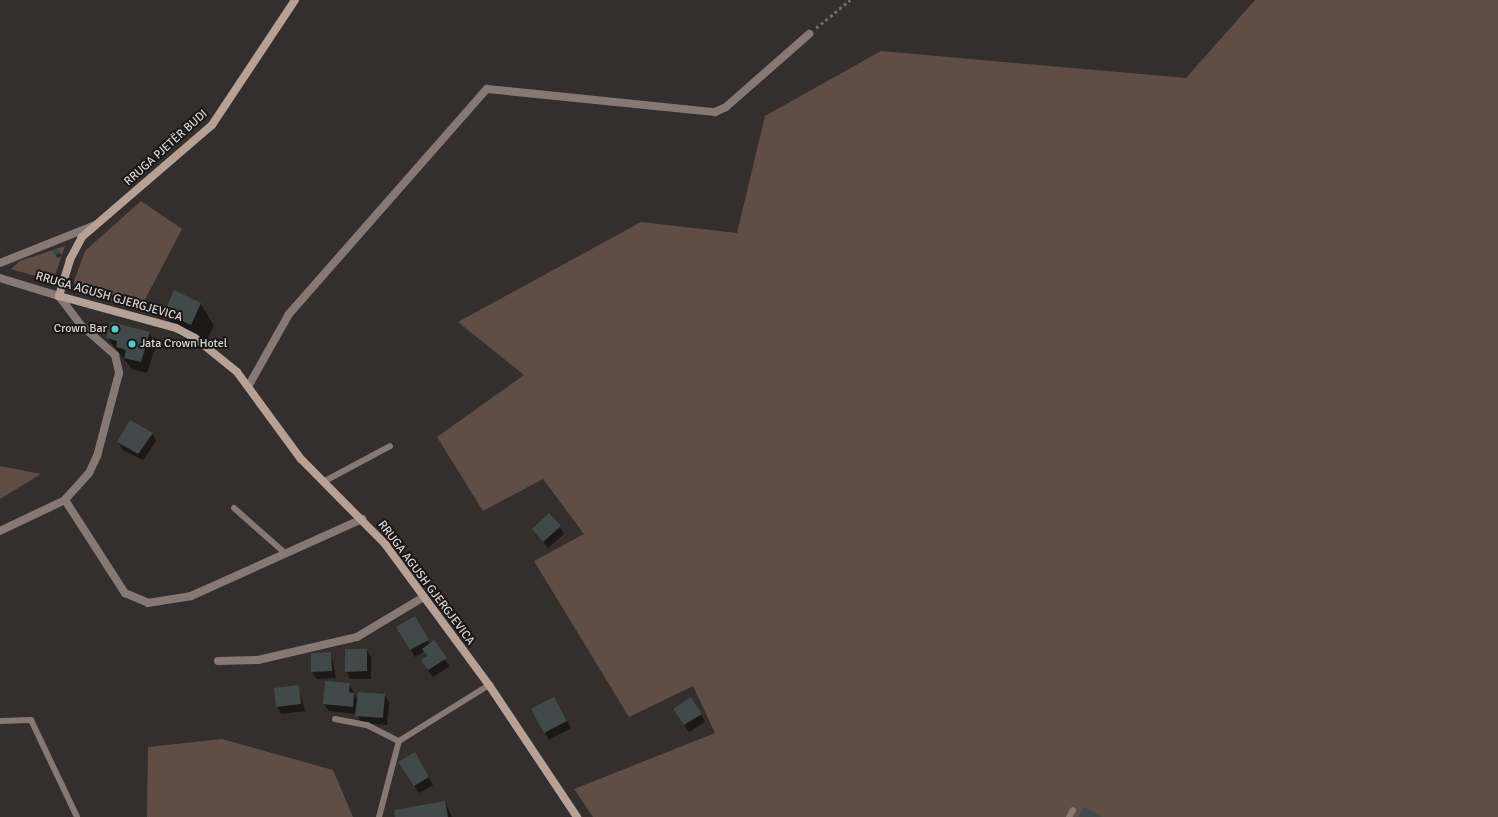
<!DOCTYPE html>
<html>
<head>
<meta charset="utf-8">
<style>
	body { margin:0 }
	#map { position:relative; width:1498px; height:817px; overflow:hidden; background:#342e2c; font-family:Signika,sans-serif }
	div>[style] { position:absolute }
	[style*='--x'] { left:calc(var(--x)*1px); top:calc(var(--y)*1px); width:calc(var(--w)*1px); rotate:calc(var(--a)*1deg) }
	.green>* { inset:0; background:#5f4e45 }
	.shadow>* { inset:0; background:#0007 }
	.building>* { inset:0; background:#424949 }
	.path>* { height:2.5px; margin-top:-1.25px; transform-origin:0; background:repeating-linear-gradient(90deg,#726d6b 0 3px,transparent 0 6px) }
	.service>* { height:6px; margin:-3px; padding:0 3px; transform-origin:3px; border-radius:3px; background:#867872 }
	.minor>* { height:8px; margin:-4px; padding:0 4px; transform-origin:4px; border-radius:4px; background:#867872 }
	.secondary>* { height:8px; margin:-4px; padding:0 4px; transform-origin:4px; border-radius:4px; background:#b6a197 }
	.dots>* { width:11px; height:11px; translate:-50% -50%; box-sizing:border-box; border:2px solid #1a1716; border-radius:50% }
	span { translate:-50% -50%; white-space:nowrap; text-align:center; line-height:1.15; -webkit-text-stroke:4px #1a1716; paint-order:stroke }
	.street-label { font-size:12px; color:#d8d4d2 }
	.poi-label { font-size:12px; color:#d8d4d2 }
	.right { translate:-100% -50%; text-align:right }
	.left { translate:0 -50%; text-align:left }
</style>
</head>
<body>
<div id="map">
	<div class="green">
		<div style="clip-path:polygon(1255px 0,1498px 0,1498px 817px,593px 817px,574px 789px,715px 733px,693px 686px,629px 717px,534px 561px,584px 534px,543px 479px,483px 511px,437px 437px,524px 375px,458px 322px,641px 222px,737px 233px,765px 116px,881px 51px,1186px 78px)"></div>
		<div style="clip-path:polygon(141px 201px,182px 229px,140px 309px,76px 290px,74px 281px,85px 251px)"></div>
		<div style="clip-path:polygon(65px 246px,53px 281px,11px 269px,20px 261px)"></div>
		<div style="clip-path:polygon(0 466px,41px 474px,0 499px)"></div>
		<div style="clip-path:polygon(222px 739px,333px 770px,353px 817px,147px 817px,148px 747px)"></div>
	</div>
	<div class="shadow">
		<div style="clip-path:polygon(58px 249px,62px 256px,57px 258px,54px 251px)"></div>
		<div style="clip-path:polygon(175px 291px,201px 304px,214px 326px,203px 347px,178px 335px,165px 313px)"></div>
		<div style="clip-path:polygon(149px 333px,156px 345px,147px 373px,132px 369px,107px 338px)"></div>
		<div style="clip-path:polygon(152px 433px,156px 441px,143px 460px,123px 450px,118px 442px)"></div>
		<div style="clip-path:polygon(560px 527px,564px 534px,548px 548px,533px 529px)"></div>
		<div style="clip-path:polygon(415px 617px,430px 644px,450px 666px,433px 677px,426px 668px,425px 651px,415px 657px,398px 627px)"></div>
		<div style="clip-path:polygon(367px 650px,371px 657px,371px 679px,350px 679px,346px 671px)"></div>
		<div style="clip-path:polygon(331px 653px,336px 678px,317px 679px,312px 672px)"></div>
		<div style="clip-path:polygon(349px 684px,358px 701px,385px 695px,389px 703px,387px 725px,361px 723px,357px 714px,329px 711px,324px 704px)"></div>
		<div style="clip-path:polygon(298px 686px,305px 711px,281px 714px,277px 706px)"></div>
		<div style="clip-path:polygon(554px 698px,571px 728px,549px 740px,532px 710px)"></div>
		<div style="clip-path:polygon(701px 714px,705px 722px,689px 732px,679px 717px)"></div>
		<div style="clip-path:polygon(415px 754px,433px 785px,419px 793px,404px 770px)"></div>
		<div style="clip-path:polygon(445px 802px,452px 817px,396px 817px)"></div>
	</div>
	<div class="building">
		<div style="clip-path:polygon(58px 248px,60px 253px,54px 255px,52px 250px)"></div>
		<div style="clip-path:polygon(174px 290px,201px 303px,191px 325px,164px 313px)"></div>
		<div style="clip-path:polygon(111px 322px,150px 332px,141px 362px,124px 358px,126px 350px,116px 347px,117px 341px,106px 338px)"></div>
		<div style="clip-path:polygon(130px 420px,153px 433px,138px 454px,117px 442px)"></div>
		<div style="clip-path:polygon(549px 513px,561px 526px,543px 542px,532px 529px)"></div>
		<div style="clip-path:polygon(415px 616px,429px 640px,410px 650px,396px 627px)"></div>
		<div style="clip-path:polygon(434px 640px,447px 658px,428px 670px,421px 660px,427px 656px,422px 649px)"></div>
		<div style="clip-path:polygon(345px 649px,367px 649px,367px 671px,345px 672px)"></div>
		<div style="clip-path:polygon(331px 652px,332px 671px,311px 672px,311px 653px)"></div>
		<div style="clip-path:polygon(325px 681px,350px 683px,349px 692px,354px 693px,353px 707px,323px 704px)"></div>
		<div style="clip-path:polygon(299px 685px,301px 704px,276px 707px,274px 688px)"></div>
		<div style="clip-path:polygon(358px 692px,385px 694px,383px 718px,355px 716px)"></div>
		<div style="clip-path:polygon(554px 697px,567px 721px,544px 733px,531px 709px)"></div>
		<div style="clip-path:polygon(691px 697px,702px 714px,684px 725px,673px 709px)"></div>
		<div style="clip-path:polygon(415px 752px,429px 777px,414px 786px,398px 762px)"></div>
		<div style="clip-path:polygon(445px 801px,448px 817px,395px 817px,394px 810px)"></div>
		<div style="clip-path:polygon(1084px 807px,1102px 817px,1079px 817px)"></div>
	</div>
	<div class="path">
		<div style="--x:816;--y:28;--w:44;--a:-39.5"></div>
	</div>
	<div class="service">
		<div style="--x:323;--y:482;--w:76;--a:-28.2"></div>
		<div style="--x:234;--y:508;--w:69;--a:41.5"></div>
		<div style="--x:335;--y:719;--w:33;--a:11"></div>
		<div style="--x:367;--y:725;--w:36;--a:27"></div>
		<div style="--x:0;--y:721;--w:31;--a:-2"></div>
		<div style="--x:31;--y:720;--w:107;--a:64.6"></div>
		<div style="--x:379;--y:817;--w:79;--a:-75.3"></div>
		<div style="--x:399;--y:741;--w:106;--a:-31.9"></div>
		<div style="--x:1069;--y:817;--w:8;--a:-60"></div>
	</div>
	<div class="minor">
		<div style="--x:0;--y:263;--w:102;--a:-21.8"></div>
		<div style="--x:0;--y:278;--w:62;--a:17"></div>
		<div style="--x:59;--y:296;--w:38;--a:53"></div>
		<div style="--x:82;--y:326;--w:44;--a:41.3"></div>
		<div style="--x:115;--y:355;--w:18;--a:77"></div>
		<div style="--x:119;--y:373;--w:86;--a:104.8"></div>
		<div style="--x:97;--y:456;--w:19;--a:115"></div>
		<div style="--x:89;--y:473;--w:36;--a:132"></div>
		<div style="--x:65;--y:500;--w:72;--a:154.5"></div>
		<div style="--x:249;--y:385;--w:81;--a:-60.6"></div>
		<div style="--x:289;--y:314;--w:300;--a:-48.7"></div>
		<div style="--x:487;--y:89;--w:229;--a:5.8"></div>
		<div style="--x:715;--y:112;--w:12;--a:-24"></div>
		<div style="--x:726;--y:107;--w:111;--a:-41.3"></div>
		<div style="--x:65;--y:500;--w:111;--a:57.2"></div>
		<div style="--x:125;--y:593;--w:25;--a:23"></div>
		<div style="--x:148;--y:603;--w:44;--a:-9.2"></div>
		<div style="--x:191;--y:596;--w:188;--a:-24.2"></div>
		<div style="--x:218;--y:661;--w:40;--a:-1.4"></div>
		<div style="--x:258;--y:660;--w:102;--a:-13.1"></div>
		<div style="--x:357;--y:637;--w:76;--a:-31"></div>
	</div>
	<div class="secondary">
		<div style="--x:295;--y:0;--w:150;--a:123.6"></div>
		<div style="--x:212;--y:125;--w:172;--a:139.3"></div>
		<div style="--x:82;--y:237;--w:26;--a:118"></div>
		<div style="--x:70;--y:260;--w:38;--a:107"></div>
		<div style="--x:59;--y:296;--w:121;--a:15.3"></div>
		<div style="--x:176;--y:328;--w:21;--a:28"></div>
		<div style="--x:195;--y:338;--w:54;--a:39"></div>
		<div style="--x:237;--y:372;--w:108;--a:53.7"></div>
		<div style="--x:301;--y:459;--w:120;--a:45.3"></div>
		<div style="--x:385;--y:544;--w:175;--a:53.6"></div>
		<div style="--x:489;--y:685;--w:159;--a:56.3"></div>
	</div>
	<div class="dots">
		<div style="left:115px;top:329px;background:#52cdcc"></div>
		<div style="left:132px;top:344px;background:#52cdcc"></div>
	</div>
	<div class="street-label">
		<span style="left:166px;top:148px;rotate:-42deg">RRUGA PJETËR BUDI</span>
		<span style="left:109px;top:297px;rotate:16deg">RRUGA AGUSH GJERGJEVICA</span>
		<span style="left:426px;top:583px;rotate:53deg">RRUGA AGUSH GJERGJEVICA</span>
	</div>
	<div class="poi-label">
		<span class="right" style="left:107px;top:329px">Crown Bar</span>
		<span class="left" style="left:140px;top:344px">Jata Crown Hotel</span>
	</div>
</div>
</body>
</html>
